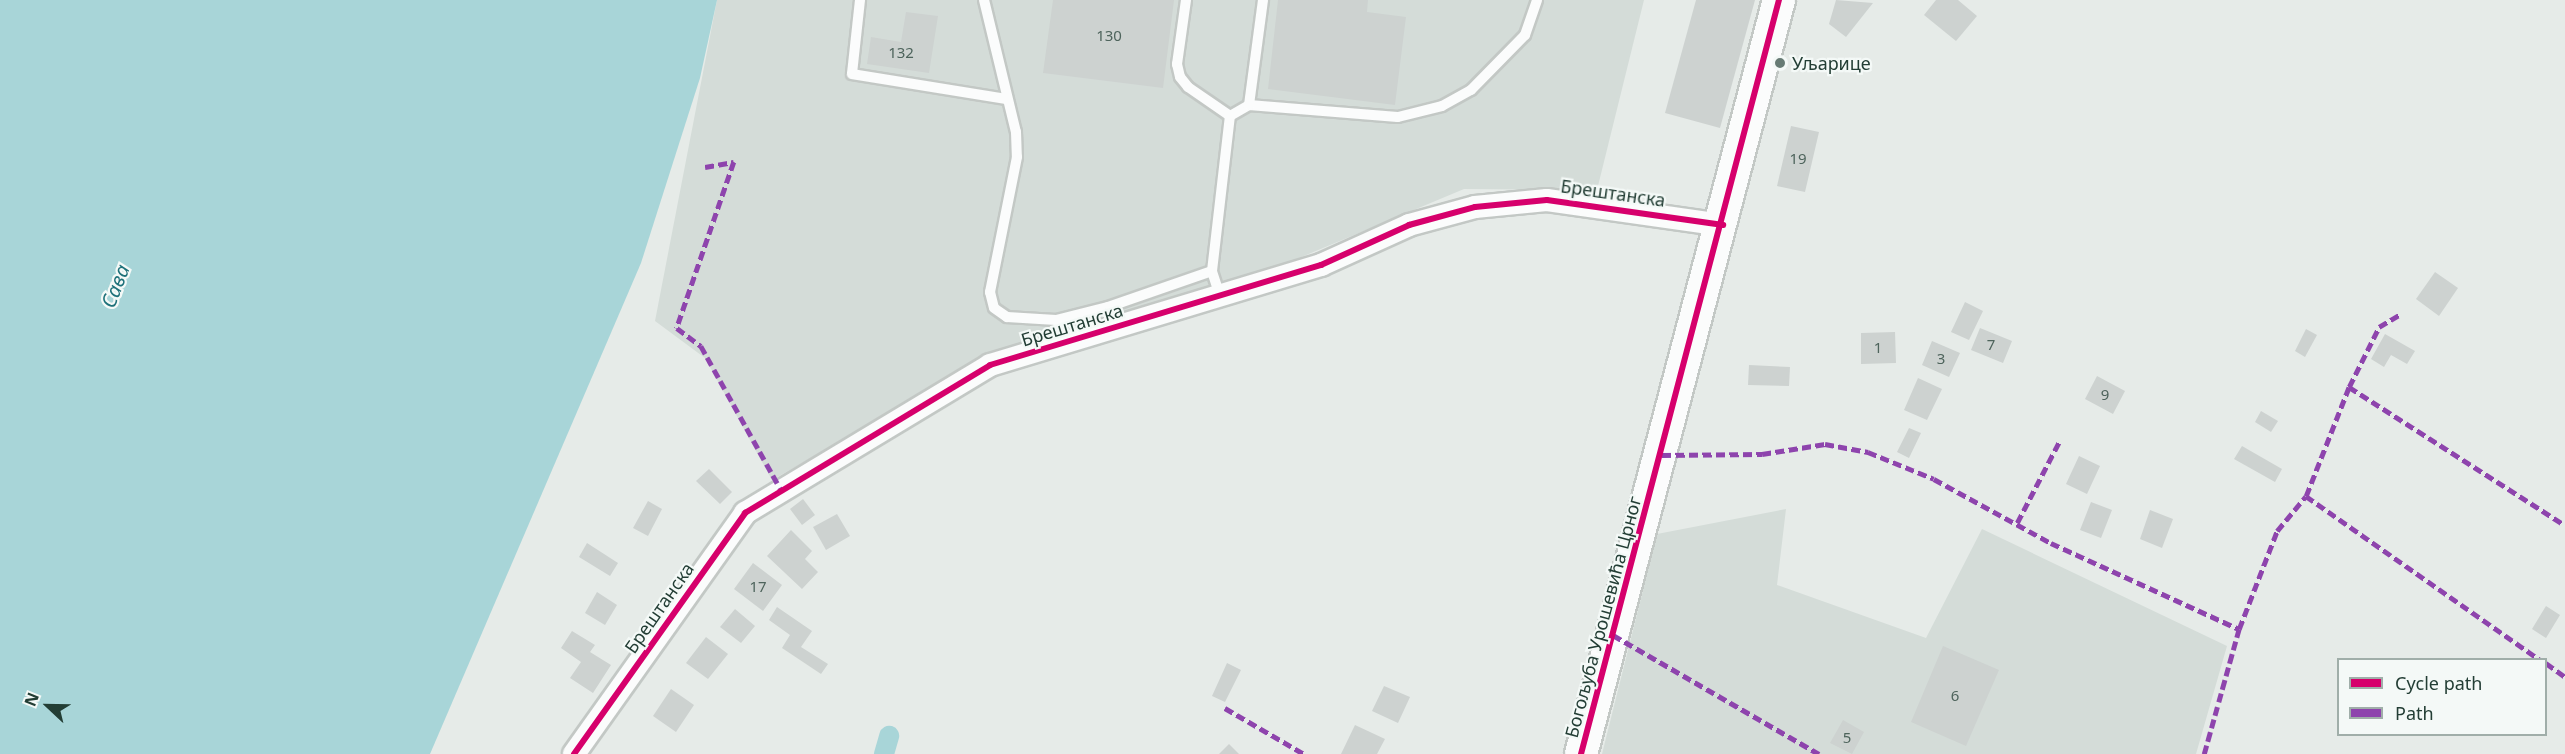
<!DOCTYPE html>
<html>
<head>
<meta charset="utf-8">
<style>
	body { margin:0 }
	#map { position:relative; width:2565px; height:754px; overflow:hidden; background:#e6ebe8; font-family:"Noto Sans",sans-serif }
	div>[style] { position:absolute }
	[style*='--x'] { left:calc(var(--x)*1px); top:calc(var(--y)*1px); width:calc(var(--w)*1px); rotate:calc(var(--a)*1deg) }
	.built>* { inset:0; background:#d4dcd8 }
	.water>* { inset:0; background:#a8d5d8 }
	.canal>* { height:20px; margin:-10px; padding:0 10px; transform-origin:10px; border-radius:10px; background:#a8d5d8 }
	.building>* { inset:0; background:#cdd2d0 }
	.roads { filter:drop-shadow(2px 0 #c3c8c5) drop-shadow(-2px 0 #c3c8c5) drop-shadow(0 2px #c3c8c5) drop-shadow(0 -2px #c3c8c5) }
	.lane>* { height:10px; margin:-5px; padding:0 5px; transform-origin:5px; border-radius:5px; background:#fbfcfc }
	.street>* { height:22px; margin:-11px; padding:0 11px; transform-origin:11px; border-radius:11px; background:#fbfcfc }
	.secondary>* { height:32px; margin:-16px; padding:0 16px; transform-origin:16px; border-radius:16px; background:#fbfcfc }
	.quiet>* { height:4.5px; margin-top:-2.25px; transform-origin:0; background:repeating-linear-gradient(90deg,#8e44ad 0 9px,transparent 0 13.5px) }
	.cycleway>* { height:6px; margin:-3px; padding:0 3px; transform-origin:3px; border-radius:3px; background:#d6006c }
	.dots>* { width:16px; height:16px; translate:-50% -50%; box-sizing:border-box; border:3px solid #f4f9f7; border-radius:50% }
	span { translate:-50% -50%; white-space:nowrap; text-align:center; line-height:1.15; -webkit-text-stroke:4.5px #f4f9f7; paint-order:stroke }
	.number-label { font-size:15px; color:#4e645c }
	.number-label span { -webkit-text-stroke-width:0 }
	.poi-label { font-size:18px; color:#233e35 }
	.left { translate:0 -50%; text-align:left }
	.street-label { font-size:18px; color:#233e35 }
	.water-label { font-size:20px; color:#1e717a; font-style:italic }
	.legend { position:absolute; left:2337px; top:658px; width:210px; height:78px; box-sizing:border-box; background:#f4f9f7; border:2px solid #a0aea9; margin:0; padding:8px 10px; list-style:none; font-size:18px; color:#233e35 }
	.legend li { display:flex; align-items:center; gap:12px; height:30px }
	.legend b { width:30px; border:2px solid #a0aea9 }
	.north { position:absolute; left:18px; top:676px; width:60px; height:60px; -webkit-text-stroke:4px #f4f9f7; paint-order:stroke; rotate:292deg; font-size:16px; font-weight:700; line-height:24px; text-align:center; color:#233e35 }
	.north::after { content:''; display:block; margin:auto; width:21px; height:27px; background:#233e35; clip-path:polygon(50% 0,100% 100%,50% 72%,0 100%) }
</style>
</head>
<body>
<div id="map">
	<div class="built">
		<div style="clip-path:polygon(717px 0,1644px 0,1597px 190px,1464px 189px,1268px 271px,911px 401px,772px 480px,705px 358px,655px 321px)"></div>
		<div style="clip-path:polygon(1786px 509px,1777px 585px,1926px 638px,1982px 529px,2227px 646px,2196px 754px,1602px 754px,1657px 534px)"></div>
	</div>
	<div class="water">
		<div style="clip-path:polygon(0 0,717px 0,700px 78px,641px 263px,430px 754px,0 754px)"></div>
	</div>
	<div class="canal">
		<div style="--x:884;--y:754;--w:19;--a:-74"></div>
	</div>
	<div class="building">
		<div style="clip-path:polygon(1053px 0,1174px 0,1163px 88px,1043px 73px)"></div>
		<div style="clip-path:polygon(1278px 0,1368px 0,1367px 12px,1406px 17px,1395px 105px,1268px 89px)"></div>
		<div style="clip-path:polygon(1696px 0,1755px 0,1720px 128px,1665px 113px)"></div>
		<div style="clip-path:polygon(1836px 0,1873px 3px,1846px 37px,1829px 24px)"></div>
		<div style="clip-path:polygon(1936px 0,1958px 0,1977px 16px,1956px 41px,1924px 15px)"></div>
		<div style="clip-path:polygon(906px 12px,938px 16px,929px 73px,867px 64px,871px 37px,901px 42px)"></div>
		<div style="clip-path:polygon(1791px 126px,1819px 132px,1805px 192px,1777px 186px)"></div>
		<div style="clip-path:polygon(2435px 272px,2458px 288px,2439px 316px,2416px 299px)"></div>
		<div style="clip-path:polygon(1965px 302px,1983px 311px,1969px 340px,1951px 332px)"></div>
		<div style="clip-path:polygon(1980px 328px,2012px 341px,2003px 363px,1971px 350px)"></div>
		<div style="clip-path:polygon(2306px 329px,2317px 335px,2305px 357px,2295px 351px)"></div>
		<div style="clip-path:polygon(1895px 332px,1896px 363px,1861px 364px,1861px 333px)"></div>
		<div style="clip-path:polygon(2385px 334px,2415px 351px,2407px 364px,2391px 355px,2384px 367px,2371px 359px)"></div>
		<div style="clip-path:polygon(1932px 341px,1960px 353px,1949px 377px,1922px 365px)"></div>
		<div style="clip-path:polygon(1749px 365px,1790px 367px,1789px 386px,1748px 385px)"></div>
		<div style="clip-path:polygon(2097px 376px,2125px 391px,2113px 414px,2085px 399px)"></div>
		<div style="clip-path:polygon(1918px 378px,1942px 389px,1927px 420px,1904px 410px)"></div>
		<div style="clip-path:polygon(2261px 411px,2278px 421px,2271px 432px,2255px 422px)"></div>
		<div style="clip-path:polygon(1909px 428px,1921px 433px,1909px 458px,1897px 452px)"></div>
		<div style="clip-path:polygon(2242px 446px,2282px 469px,2275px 482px,2234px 459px)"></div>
		<div style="clip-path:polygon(2079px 456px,2100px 466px,2087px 494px,2066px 484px)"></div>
		<div style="clip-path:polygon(709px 469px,732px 492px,720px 504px,696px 481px)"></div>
		<div style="clip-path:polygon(803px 499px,815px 515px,802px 525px,790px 509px)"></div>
		<div style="clip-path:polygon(648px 501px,662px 509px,648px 536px,633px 528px)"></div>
		<div style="clip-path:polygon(2091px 502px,2112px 510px,2101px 538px,2080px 530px)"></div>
		<div style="clip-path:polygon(2150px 510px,2173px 519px,2162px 548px,2140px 539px)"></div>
		<div style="clip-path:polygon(837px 514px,850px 536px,826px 550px,813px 527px)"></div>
		<div style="clip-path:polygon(791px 530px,812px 551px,805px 559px,818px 572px,802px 589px,767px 556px)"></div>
		<div style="clip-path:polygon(587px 543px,618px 563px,610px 576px,579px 557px)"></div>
		<div style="clip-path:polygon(753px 563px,782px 585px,763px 611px,734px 589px)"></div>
		<div style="clip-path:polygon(597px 592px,617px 605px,605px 625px,585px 613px)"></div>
		<div style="clip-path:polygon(2546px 606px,2560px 615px,2546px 638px,2532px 629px)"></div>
		<div style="clip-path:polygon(777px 607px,812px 631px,801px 647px,828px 664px,821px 674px,782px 648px,790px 635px,769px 620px)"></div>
		<div style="clip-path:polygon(735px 609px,755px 626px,741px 643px,720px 627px)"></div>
		<div style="clip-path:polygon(572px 631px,595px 645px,590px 652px,611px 665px,593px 693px,570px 678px,581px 662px,561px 648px)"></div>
		<div style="clip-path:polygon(706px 637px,728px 654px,708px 679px,686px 663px)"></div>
		<div style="clip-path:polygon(1943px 646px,1999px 670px,1966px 746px,1911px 722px)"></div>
		<div style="clip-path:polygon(1227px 663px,1241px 670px,1225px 702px,1212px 696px)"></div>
		<div style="clip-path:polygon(1384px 686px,1410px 697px,1398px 723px,1372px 711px)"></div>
		<div style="clip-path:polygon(671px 689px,694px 705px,676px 732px,653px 716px)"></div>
		<div style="clip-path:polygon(1843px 720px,1864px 732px,1852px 754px,1830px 743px)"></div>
		<div style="clip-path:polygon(1355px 725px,1385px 739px,1377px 754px,1341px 754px)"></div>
		<div style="clip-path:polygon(1229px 744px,1239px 754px,1219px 754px)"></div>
	</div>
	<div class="roads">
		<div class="lane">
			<div style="--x:860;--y:0;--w:74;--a:96.2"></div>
			<div style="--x:852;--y:74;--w:156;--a:9.2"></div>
			<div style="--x:984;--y:0;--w:136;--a:76.4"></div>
			<div style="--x:1016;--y:132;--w:25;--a:88"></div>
			<div style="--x:1017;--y:157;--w:138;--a:101.3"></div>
			<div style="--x:990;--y:292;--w:16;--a:76"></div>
			<div style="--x:994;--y:308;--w:16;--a:35"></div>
			<div style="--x:1007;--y:317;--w:49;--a:3.5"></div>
			<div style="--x:1056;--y:320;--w:54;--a:-14"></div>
			<div style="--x:1108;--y:307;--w:110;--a:-19.1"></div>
			<div style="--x:1186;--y:0;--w:65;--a:98"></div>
			<div style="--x:1177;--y:64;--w:13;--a:77"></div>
			<div style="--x:1180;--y:77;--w:13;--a:51"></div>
			<div style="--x:1188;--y:87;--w:51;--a:34.6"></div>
			<div style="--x:1249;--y:105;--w:149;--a:4.6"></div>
			<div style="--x:1398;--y:117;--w:45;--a:-14"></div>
			<div style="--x:1442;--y:106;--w:33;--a:-29"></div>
			<div style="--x:1471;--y:90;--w:77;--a:-45.5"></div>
			<div style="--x:1525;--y:35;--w:37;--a:-71"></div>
			<div style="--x:1220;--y:296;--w:26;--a:-108"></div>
			<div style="--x:1212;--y:271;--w:156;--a:-83.4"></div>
			<div style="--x:1230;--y:116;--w:22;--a:-30"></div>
			<div style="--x:1249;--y:105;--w:106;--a:-82.4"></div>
		</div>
		<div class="street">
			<div style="--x:574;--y:754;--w:296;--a:-54.6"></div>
			<div style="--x:745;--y:513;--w:286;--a:-31.1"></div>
			<div style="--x:990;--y:365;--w:346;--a:-16.8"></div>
			<div style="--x:1321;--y:265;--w:97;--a:-24.4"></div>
			<div style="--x:1409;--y:225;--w:68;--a:-15.3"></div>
			<div style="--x:1475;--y:207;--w:72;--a:-5.6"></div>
			<div style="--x:1547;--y:200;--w:178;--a:8.1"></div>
		</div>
		<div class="secondary">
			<div style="--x:1581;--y:754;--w:780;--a:-75.29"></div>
		</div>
	</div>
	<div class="quiet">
		<div style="--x:705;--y:167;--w:29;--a:-10"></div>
		<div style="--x:734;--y:162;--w:176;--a:109"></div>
		<div style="--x:677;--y:328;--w:30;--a:37"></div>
		<div style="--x:701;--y:346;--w:165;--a:60.9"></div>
		<div style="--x:2349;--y:387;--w:253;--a:32.6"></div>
		<div style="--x:1662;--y:455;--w:100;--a:-0.6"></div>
		<div style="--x:1762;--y:454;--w:64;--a:-9"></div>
		<div style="--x:1825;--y:444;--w:44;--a:10.5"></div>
		<div style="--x:1868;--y:452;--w:71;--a:22.2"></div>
		<div style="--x:1934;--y:479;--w:133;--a:28.7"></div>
		<div style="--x:2051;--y:543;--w:207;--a:24.6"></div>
		<div style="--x:2239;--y:629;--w:105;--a:-68.8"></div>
		<div style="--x:2277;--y:531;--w:45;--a:-50.4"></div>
		<div style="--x:2306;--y:496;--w:286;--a:35"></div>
		<div style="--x:2306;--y:496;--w:117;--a:-68.5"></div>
		<div style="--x:2349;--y:387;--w:67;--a:-63.4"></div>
		<div style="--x:2379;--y:327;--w:26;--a:-31"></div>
		<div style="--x:2017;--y:523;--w:93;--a:-62.6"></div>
		<div style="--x:1613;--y:635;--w:238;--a:30"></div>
		<div style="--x:2546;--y:663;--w:24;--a:36"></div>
		<div style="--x:1225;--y:708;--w:91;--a:30.2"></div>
		<div style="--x:2204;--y:754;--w:130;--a:-74.4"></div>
	</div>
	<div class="cycleway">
		<div style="--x:574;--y:754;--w:296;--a:-54.6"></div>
		<div style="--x:745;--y:513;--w:286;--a:-31.1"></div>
		<div style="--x:990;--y:365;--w:346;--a:-16.8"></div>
		<div style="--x:1321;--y:265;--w:97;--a:-24.4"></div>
		<div style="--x:1409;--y:225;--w:68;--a:-15.3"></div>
		<div style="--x:1475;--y:207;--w:72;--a:-5.6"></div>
		<div style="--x:1547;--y:200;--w:178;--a:8.1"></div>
		<div style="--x:1581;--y:754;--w:780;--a:-75.29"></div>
	</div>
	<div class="dots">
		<div style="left:1780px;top:63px;background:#677b74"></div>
	</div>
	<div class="number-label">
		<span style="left:1109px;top:36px">130</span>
		<span style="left:901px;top:53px">132</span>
		<span style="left:1798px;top:159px">19</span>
		<span style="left:1991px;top:345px">7</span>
		<span style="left:1878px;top:348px">1</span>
		<span style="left:1941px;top:359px">3</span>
		<span style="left:2105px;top:395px">9</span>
		<span style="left:758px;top:587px">17</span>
		<span style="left:1955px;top:696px">6</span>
		<span style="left:1847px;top:738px">5</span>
	</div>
	<div class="poi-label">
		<span class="left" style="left:1792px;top:63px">Уљарице</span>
	</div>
	<div class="street-label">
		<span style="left:1613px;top:193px;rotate:8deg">Брештанска</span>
		<span style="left:1072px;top:325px;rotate:-17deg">Брештанска</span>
		<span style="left:659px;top:608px;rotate:-55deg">Брештанска</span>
		<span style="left:1603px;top:617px;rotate:-75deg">Богољуба Урошевића Црног</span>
	</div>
	<div class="water-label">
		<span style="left:115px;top:286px;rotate:-69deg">Сава</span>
	</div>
	<ul class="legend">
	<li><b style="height:8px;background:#d6006c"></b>Cycle path</li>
	<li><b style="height:8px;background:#8e44ad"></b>Path</li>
	</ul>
	<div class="north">N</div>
</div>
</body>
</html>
